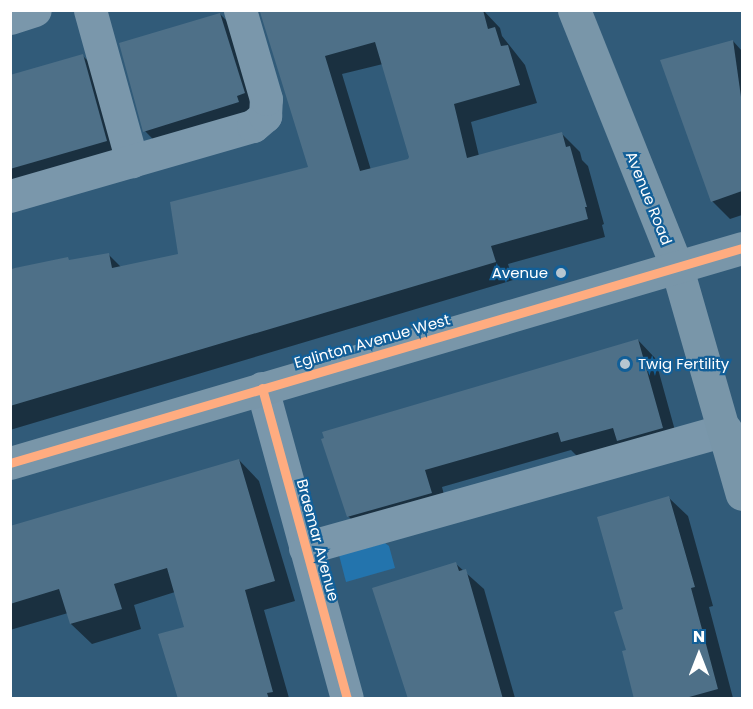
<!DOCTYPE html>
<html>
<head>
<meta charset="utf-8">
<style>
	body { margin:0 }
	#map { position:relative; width:753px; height:709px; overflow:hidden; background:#315b79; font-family:Poppins,sans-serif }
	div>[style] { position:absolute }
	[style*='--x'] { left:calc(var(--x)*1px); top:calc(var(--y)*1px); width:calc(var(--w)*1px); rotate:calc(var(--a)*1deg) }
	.green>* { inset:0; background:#2374ad }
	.shadow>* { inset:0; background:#0007 }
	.building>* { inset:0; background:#4e7088 }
	.minor>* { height:33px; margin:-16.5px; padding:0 16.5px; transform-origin:16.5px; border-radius:16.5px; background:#7a97ab }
	.major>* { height:33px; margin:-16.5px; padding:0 16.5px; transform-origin:16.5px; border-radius:16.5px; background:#7996a9 }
	.cycleway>* { height:9px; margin:-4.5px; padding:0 4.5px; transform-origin:4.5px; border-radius:4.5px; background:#ffac80 }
	.dots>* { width:16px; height:16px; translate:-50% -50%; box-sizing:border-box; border:3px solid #125f98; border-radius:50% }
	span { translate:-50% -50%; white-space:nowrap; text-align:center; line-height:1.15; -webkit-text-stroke:4.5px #125f98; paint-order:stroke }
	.street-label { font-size:15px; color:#fff }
	.poi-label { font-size:15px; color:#fff }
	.right { translate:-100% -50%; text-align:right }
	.left { translate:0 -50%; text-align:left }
	.frame { position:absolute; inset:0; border:12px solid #fff; pointer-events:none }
	.north { position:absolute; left:669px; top:625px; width:60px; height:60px; -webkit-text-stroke:4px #125f98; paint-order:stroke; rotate:0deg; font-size:16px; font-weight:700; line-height:24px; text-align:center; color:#fff }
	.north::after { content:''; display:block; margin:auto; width:21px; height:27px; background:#fff; clip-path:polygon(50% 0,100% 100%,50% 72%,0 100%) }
</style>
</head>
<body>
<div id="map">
	<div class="green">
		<div style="clip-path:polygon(385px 543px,389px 546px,395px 568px,346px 582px,339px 555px)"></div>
	</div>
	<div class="shadow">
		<div style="clip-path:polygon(evenodd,270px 10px,483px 10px,500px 28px,502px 36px,525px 65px,537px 103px,471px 122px,479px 156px,562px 134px,580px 152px,582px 160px,588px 166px,604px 224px,602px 225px,605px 237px,508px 264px,513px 280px,10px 430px,10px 269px,109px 255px,121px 267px,180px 255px,310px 168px,270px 10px,383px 64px,410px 156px,410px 161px,371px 170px,342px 74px,383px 64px)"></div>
		<div style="clip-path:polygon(220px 14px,249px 43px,265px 124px,173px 160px,145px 131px)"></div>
		<div style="clip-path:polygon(733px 41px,742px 51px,742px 215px,730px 219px,712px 201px)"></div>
		<div style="clip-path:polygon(82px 55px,111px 84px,135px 170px,10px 208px,10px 77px)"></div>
		<div style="clip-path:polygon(638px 340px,655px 358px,679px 445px,580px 459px,571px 450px,442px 487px,448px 510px,365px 533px,348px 516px)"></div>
		<div style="clip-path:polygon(239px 460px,259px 481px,295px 601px,264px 610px,289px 698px,178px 698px,185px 628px,175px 592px,134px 605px,141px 629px,92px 644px,71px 624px,68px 613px,10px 630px,10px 528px)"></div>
		<div style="clip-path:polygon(669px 498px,688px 516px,713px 606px,709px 607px,733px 698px,636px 698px,624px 610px)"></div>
		<div style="clip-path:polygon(456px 564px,484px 589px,515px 698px,409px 698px)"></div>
	</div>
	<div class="building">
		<div style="clip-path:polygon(evenodd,265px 10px,483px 10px,488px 29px,495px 27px,501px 46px,508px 45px,520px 85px,454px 104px,467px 158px,562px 132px,566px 147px,570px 146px,587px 207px,585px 207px,588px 219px,491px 246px,496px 262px,10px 406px,10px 269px,68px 257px,69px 260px,109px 253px,112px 268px,178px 254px,170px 202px,308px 167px,260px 12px,265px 10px,375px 42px,409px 157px,408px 159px,360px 171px,325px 56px,375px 42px)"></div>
		<div style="clip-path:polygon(220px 13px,245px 93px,237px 96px,239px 102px,143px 132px,119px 43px)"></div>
		<div style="clip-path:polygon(733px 40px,742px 104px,742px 191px,711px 202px,660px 60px)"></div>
		<div style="clip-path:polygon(83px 54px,107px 141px,10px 169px,10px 75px)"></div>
		<div style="clip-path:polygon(638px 339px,663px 428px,617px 441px,613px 428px,561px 442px,558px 432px,425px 470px,432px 493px,347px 517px,321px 439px,324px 438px,322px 432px)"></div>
		<div style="clip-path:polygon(239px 459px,275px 581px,245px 590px,273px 692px,267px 693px,269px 699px,178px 699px,158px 634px,184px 627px,167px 568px,114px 584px,122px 609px,70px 624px,59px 589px,10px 604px,10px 526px)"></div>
		<div style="clip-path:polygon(669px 496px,695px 587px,691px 588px,718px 689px,682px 699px,634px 699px,622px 651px,626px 650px,614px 612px,623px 609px,597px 517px)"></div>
		<div style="clip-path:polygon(456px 562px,459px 571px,466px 569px,503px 699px,408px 699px,372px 588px)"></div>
	</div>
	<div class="minor">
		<div style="--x:90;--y:10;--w:157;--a:74.5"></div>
		<div style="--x:10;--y:18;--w:26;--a:-18"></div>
		<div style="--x:10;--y:196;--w:253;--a:-16.1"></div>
		<div style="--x:253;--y:126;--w:16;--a:-40"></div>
		<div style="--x:265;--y:116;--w:17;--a:-87"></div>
		<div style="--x:266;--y:99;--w:93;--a:-106.3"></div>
		<div style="--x:262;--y:388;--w:321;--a:74.7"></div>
		<div style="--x:305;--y:548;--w:437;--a:-15.7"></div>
	</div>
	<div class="major">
		<div style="--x:574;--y:10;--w:278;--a:68.2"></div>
		<div style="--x:677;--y:268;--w:235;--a:74"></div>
		<div style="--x:10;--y:463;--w:763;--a:-16.37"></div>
	</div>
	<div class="cycleway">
		<div style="--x:262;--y:388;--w:321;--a:74.7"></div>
		<div style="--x:10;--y:463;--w:763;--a:-16.37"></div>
	</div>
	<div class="dots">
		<div style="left:561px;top:273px;background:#b7c6d0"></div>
		<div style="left:625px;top:364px;background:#b7c6d0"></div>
	</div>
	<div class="street-label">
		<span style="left:649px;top:198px;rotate:68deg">Avenue Road</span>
		<span style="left:372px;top:341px;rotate:-16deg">Eglinton Avenue West</span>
		<span style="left:318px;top:540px;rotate:75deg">Braemar Avenue</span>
	</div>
	<div class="poi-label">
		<span class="right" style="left:548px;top:273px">Avenue</span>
		<span class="left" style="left:638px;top:364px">Twig Fertility</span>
	</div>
	<div class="frame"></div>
	<div class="north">N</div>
</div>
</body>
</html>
